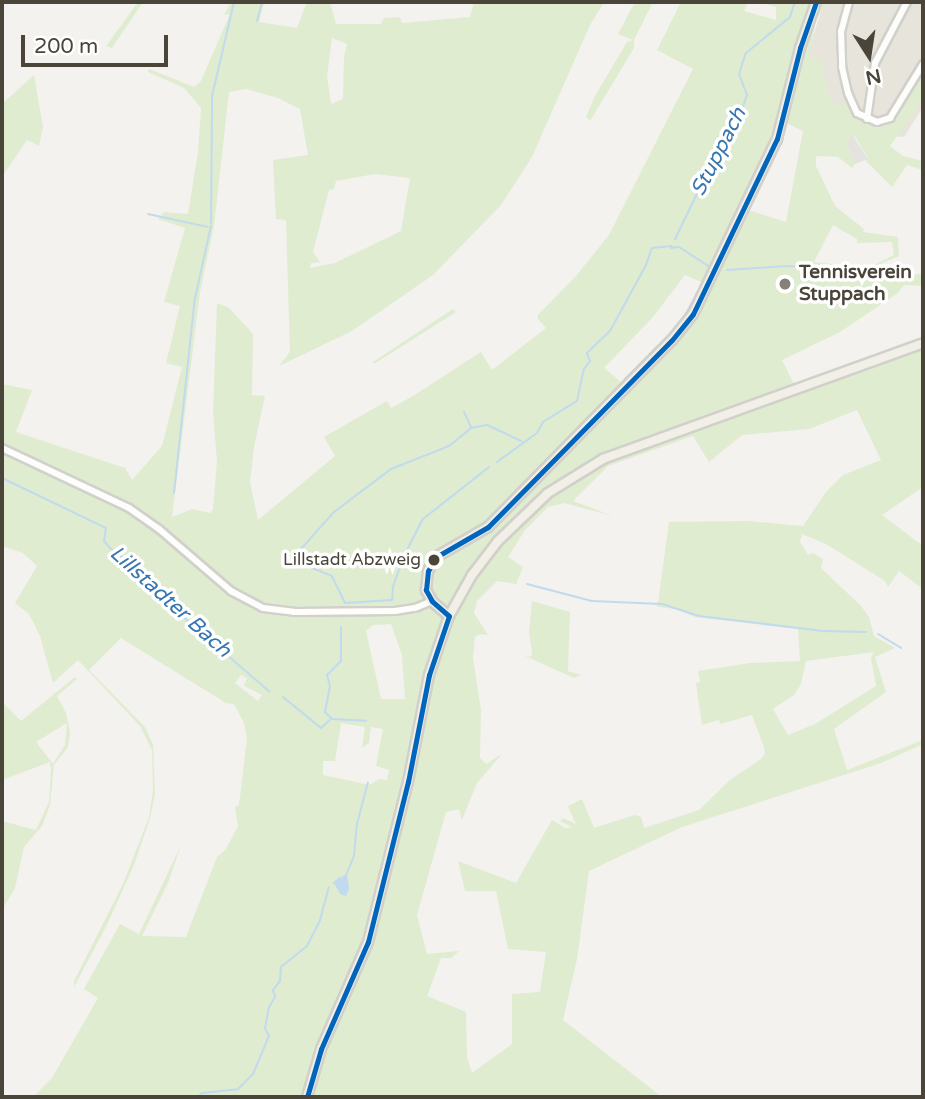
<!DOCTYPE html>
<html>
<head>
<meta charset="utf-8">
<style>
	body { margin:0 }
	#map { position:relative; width:925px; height:1099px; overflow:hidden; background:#f3f2ee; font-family:"Varela Round",sans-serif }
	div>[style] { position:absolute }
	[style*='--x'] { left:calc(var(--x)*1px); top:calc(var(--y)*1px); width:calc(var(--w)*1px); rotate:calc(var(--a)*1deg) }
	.residential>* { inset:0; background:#e7e4dc }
	.green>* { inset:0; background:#dfecd0 }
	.parking>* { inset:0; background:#e5e3df }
	.water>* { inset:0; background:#c1daee }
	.stream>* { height:2px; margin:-1px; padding:0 1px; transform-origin:1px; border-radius:1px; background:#c1daee }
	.roads { filter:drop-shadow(2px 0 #d1d0cb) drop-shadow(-2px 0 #d1d0cb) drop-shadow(0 2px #d1d0cb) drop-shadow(0 -2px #d1d0cb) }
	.minor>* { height:6px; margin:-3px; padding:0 3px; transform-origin:3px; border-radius:3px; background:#fdfdfc }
	.major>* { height:8px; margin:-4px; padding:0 4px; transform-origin:4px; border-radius:4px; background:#f1efe6 }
	.bus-1>* { height:5px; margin:-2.5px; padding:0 2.5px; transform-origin:2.5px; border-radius:2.5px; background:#0065bd }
	.dots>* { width:19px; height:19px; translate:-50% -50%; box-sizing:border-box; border:4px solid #fff; border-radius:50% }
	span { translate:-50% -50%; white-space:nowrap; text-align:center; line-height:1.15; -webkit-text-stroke:7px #fff; paint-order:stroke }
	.bus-label { font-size:17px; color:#4a4439 }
	.right { translate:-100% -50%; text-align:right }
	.poi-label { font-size:19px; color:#4a4439; font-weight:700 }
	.left { translate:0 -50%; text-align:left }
	.water-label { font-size:21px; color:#3677b2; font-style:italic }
	.frame { position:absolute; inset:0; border:4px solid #4a4439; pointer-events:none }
	.north { position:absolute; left:834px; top:21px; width:70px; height:70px; -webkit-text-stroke:5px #fff; paint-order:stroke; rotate:168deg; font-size:19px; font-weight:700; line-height:28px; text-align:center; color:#4a4439 }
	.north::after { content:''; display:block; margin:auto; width:24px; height:32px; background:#4a4439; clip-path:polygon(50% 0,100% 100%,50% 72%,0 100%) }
	.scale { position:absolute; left:21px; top:35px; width:147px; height:32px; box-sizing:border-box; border:4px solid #4a4439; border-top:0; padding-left:9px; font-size:21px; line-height:24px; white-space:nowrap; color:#4a4439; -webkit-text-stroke:5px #fff; paint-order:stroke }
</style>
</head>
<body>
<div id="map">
	<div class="residential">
		<div style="clip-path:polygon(824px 2px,923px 2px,923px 107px,904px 137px,846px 132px,804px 65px)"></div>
	</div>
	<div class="green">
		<div style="clip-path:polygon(138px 2px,143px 2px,112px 48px,106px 46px)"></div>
		<div style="clip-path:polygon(evenodd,231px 2px,264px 2px,259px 22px,297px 28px,307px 2px,330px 2px,336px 24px,381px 24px,384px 18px,400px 17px,402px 23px,470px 17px,474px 2px,604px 2px,590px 25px,532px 157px,501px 205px,433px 275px,352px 331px,279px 366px,290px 352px,286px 220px,276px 219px,273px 160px,308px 155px,300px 109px,278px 98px,246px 89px,229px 92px,214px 226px,200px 292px,172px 517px,192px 509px,210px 513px,213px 509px,217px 461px,213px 412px,217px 303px,229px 308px,253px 334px,252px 395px,265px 396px,254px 447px,250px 482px,258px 520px,335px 456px,324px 437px,387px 401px,391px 408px,413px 396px,481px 352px,492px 370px,546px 328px,538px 319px,538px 315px,576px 276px,609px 235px,693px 69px,657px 50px,681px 2px,748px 2px,744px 11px,776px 20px,776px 7px,760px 2px,827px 2px,816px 20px,809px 55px,812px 60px,820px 60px,831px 102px,842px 107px,850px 99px,853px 108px,872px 121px,890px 118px,923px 64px,923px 103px,921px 102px,890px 146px,903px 156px,923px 161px,923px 170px,907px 165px,892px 187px,865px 160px,868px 158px,854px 135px,847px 145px,855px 164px,852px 168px,838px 157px,816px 156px,816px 166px,835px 206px,864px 229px,863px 232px,898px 237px,899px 256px,882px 263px,878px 275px,890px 280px,923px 273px,923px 286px,904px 285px,898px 293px,840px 332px,782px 360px,794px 384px,923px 337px,923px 487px,882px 515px,923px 546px,923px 589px,899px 571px,888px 587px,885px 581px,826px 544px,802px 534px,800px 542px,808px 555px,813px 553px,823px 559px,821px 568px,861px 606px,869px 617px,874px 636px,895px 648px,875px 657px,886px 692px,834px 729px,847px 770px,923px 740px,923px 744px,881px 763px,682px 827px,589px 871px,577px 959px,563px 1020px,662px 1097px,33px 1097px,52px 1078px,98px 998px,84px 989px,120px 924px,139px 934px,181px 845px,168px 883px,142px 936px,186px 937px,217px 857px,226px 849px,238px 826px,235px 807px,239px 805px,247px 738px,244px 723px,234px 704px,226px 703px,121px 638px,89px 670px,145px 727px,153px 745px,155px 794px,150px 818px,134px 865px,106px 927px,74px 987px,74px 981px,123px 884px,149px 817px,153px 791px,152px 750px,140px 726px,78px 660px,53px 683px,40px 636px,29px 614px,15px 603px,37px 566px,23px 553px,2px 546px,2px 384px,32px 390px,16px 432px,125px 468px,132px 480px,162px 446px,182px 367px,166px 363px,180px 306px,164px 302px,185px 228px,158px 219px,164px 212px,188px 214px,198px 152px,201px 108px,184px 88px,148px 72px,149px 69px,194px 87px,201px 81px,230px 14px,224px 15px,231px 2px,332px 38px,347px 44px,344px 56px,343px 99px,331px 104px,327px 76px,332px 38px,231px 2px,783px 121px,803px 131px,786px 222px,745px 209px,783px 121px,231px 2px,375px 174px,410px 178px,401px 231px,335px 263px,310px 268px,311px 263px,320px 262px,313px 252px,329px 190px,334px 189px,336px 181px,375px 174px,231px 2px,833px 225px,857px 239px,857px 243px,892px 242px,894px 255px,868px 268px,814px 262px,833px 225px,231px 2px,685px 275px,708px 285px,688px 322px,626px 386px,604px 368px,653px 317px,685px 275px,231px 2px,857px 410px,881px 460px,843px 475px,826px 492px,803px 526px,749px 521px,669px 522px,658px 603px,654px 604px,658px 607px,676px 609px,695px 617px,798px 629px,800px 661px,750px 663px,698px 671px,700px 682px,696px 683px,702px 725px,719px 720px,720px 724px,752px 715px,764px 747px,765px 754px,761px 759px,730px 780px,699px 810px,644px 828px,641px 817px,635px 815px,594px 828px,582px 799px,568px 806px,576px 824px,563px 818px,560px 821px,572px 827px,565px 828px,552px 820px,516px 883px,458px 861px,465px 891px,496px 891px,508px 949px,546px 952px,540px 992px,512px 994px,512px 1044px,472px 1073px,467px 1057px,466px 1012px,427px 996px,441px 958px,451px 958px,459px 951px,427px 954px,417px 915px,446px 812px,459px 809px,462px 820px,477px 783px,502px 754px,486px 764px,480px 758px,481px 710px,473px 658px,475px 637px,480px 634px,488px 635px,474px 613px,477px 601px,497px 581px,516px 584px,523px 567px,508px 557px,525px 530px,548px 507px,564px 503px,613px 516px,573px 501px,608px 466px,693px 436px,709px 462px,742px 435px,809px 429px,857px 410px,231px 2px,391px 624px,402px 655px,405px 699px,381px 699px,366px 631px,373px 625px,391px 624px,231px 2px,874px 652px,871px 658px,876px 686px,815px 724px,788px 735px,773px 709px,794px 695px,801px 684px,806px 661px,874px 652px,231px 2px,241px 675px,247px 678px,244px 686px,262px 695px,258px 701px,235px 683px,241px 675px,231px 2px,341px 723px,365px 727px,362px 748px,369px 743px,371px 727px,383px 729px,376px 766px,389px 770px,387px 780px,379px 779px,370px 785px,323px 775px,323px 761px,335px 761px,341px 723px)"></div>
		<div style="clip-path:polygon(635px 2px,653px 2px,634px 40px,634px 48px,590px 121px,586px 117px,595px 96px,627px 42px,633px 40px,618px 34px)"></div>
		<div style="clip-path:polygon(34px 75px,43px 127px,39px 146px,27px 140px,2px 177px,2px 104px)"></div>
		<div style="clip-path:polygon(453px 309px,456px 312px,374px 364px,373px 362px)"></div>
		<div style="clip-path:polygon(532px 601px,570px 612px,568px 671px,581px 675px,574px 678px,523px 655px,531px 657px,532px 652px,529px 632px)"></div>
		<div style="clip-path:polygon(evenodd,75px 677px,77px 679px,57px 696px,66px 713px,70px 732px,68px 747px,54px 765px,50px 805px,42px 826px,24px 847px,15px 888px,2px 910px,2px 821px,36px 830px,49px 802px,51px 770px,50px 762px,2px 780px,2px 702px,21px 721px,75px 677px,67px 723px,65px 745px,53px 764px,36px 742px,67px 723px)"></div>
	</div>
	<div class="parking">
		<div style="clip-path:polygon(852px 134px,868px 159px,855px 164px,847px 145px)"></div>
	</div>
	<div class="water">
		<div style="clip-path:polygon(347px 873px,349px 889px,346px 896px,340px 894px,334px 883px)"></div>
	</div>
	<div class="stream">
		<div style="--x:257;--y:21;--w:20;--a:-75"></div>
		<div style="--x:148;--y:214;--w:61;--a:12.2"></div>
		<div style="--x:211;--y:223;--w:127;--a:-89.5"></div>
		<div style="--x:212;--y:96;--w:97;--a:-76.8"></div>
		<div style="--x:675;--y:239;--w:96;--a:-64"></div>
		<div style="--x:717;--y:153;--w:38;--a:-57"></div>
		<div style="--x:738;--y:121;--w:28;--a:-71"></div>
		<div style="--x:747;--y:95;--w:22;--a:-111"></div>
		<div style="--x:739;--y:74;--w:22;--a:-72"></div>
		<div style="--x:746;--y:53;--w:57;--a:-39.3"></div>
		<div style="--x:790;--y:17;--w:16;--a:-72"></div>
		<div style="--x:722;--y:243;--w:62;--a:-65.1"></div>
		<div style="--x:671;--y:248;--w:8;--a:-7"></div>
		<div style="--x:679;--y:247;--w:37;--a:33"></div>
		<div style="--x:722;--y:264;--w:108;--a:-64.9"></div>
		<div style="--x:727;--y:270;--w:60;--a:-3.8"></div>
		<div style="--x:787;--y:266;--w:66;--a:3.5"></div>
		<div style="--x:705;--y:278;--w:25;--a:-63"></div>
		<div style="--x:699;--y:313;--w:29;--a:-65"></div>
		<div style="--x:667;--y:338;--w:27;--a:-51"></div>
		<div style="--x:684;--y:317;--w:37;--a:-61"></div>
		<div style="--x:625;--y:379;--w:52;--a:-45"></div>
		<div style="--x:464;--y:412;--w:17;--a:65"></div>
		<div style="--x:497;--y:462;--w:49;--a:-35.9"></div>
		<div style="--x:537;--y:433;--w:13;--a:-61"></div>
		<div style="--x:543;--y:422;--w:40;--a:-32"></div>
		<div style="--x:577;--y:401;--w:33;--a:-78"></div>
		<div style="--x:584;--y:369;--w:10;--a:-53"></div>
		<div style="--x:590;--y:361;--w:9;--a:-111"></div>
		<div style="--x:587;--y:353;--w:32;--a:-44"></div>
		<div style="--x:610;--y:331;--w:75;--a:-61.4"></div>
		<div style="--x:646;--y:265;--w:18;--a:-71"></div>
		<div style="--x:652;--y:248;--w:20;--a:-6"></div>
		<div style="--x:2;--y:478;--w:115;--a:25.7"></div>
		<div style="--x:106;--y:528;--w:13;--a:99"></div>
		<div style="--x:104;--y:541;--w:9;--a:49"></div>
		<div style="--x:110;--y:548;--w:34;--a:38"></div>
		<div style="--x:137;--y:569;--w:24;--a:55"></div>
		<div style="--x:151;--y:589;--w:157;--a:40.9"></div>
		<div style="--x:174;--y:493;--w:196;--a:-83.9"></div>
		<div style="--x:195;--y:298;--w:74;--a:-77.5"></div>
		<div style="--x:407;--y:550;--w:35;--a:-63"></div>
		<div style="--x:423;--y:519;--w:84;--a:-38.2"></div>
		<div style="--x:403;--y:559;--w:30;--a:110"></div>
		<div style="--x:393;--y:587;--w:13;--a:94"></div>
		<div style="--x:392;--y:600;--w:47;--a:176.3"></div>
		<div style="--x:345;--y:603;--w:30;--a:-116"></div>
		<div style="--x:332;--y:576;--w:38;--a:-158"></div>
		<div style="--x:297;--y:562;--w:14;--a:-73"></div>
		<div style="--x:301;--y:549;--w:50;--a:-48.3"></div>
		<div style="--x:334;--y:512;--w:71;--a:-37"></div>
		<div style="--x:391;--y:469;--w:62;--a:-21.6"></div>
		<div style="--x:449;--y:446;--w:28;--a:-39"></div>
		<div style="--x:471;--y:428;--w:16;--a:-11"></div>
		<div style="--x:487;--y:425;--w:38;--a:25"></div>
		<div style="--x:527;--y:584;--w:67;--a:14.7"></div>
		<div style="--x:592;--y:601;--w:70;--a:2.5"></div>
		<div style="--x:662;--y:604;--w:39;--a:18"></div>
		<div style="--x:699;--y:616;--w:125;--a:6.9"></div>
		<div style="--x:823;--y:631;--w:43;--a:1.3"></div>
		<div style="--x:341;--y:627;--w:34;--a:90"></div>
		<div style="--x:341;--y:661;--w:20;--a:135"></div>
		<div style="--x:327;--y:675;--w:11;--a:75"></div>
		<div style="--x:330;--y:686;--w:26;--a:101"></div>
		<div style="--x:325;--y:712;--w:10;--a:45"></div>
		<div style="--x:332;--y:719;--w:34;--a:3"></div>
		<div style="--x:878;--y:634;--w:27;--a:31"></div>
		<div style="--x:283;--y:697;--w:49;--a:39.2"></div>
		<div style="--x:321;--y:728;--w:12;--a:-42"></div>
		<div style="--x:347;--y:873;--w:18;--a:-68"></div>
		<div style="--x:354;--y:856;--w:32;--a:-85"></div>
		<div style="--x:357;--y:824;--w:43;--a:-75.3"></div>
		<div style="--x:334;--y:883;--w:8;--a:-40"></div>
		<div style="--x:198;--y:1097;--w:6;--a:-45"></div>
		<div style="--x:202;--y:1093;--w:36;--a:-6"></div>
		<div style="--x:238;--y:1089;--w:21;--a:-45"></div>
		<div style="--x:253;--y:1074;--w:41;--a:-67.2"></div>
		<div style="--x:269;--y:1036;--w:9;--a:-117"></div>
		<div style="--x:265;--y:1028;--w:21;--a:-79"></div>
		<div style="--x:269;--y:1007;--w:12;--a:-59"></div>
		<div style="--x:275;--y:997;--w:7;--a:-106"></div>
		<div style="--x:273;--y:990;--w:11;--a:-52"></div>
		<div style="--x:280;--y:981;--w:14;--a:-86"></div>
		<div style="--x:281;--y:967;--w:33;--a:-39"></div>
		<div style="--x:307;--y:946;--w:29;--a:-63"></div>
		<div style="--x:320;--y:920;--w:34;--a:-75"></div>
	</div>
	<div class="roads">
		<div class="minor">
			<div style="--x:849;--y:2;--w:30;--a:105"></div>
			<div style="--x:841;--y:31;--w:36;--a:88"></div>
			<div style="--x:842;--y:67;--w:27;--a:77"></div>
			<div style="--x:848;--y:93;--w:22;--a:66"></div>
			<div style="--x:857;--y:113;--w:22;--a:24"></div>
			<div style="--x:877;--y:122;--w:14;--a:-17"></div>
			<div style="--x:890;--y:118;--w:63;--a:-58.6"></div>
			<div style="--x:867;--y:119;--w:57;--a:-81.9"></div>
			<div style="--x:875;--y:63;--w:69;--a:-62.3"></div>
			<div style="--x:2;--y:448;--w:140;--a:25.3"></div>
			<div style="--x:129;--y:508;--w:37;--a:35"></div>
			<div style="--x:159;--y:529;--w:95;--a:40.7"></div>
			<div style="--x:231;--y:591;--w:36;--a:28"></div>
			<div style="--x:263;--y:608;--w:31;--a:7"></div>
			<div style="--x:294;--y:612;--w:101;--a:-0.6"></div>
			<div style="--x:395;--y:611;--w:20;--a:-9"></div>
			<div style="--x:415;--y:608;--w:18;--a:-22"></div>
		</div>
		<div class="major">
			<div style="--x:449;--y:616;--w:23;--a:-139"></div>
			<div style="--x:432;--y:601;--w:13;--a:-119"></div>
			<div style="--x:426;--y:590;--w:19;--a:-84"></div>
			<div style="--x:428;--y:571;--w:16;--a:-60"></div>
			<div style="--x:436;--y:557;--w:60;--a:-30"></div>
			<div style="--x:488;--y:527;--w:262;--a:-45.5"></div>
			<div style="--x:672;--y:340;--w:33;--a:-51"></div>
			<div style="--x:693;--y:314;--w:194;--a:-64.4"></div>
			<div style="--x:777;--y:139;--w:94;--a:-75.8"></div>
			<div style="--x:800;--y:48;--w:49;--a:-70.8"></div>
			<div style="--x:307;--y:1097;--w:50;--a:-73.7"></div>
			<div style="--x:321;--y:1049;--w:117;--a:-66.3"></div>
			<div style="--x:368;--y:942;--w:165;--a:-76"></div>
			<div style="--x:408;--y:782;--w:109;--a:-78.9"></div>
			<div style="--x:429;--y:675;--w:62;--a:-71.3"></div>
			<div style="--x:449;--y:616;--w:47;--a:-60.7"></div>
			<div style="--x:472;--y:575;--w:43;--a:-52.6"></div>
			<div style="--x:498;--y:541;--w:69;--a:-43.8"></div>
			<div style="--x:548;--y:493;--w:65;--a:-31.7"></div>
			<div style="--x:603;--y:459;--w:340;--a:-19.9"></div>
		</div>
	</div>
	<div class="bus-1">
		<div style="--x:449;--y:616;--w:23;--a:-139"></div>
		<div style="--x:432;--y:601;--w:13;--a:-119"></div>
		<div style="--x:426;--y:590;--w:19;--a:-84"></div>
		<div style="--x:428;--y:571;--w:16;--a:-60"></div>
		<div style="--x:436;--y:557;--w:60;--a:-30"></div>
		<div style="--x:488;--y:527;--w:262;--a:-45.5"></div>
		<div style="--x:672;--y:340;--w:33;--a:-51"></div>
		<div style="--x:693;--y:314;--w:194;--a:-64.4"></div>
		<div style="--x:777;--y:139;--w:94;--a:-75.8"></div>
		<div style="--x:800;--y:48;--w:49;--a:-70.8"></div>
		<div style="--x:307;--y:1097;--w:50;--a:-73.7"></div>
		<div style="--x:321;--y:1049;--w:117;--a:-66.3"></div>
		<div style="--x:368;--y:942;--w:165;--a:-76"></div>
		<div style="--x:408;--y:782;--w:109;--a:-78.9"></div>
		<div style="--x:429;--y:675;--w:62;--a:-71.3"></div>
	</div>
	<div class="dots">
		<div style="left:785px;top:284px;background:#858178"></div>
		<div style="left:434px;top:560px;background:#4a4439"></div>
	</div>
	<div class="bus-label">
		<span class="right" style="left:421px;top:560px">Lillstadt Abzweig</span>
	</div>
	<div class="poi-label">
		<span class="left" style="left:799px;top:284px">Tennisverein<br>Stuppach</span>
	</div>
	<div class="water-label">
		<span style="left:719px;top:152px;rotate:-63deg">Stuppach</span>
		<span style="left:170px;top:602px;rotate:42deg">Lillstadter Bach</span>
	</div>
	<div class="frame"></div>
	<div class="north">N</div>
	<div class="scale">200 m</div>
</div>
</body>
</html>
